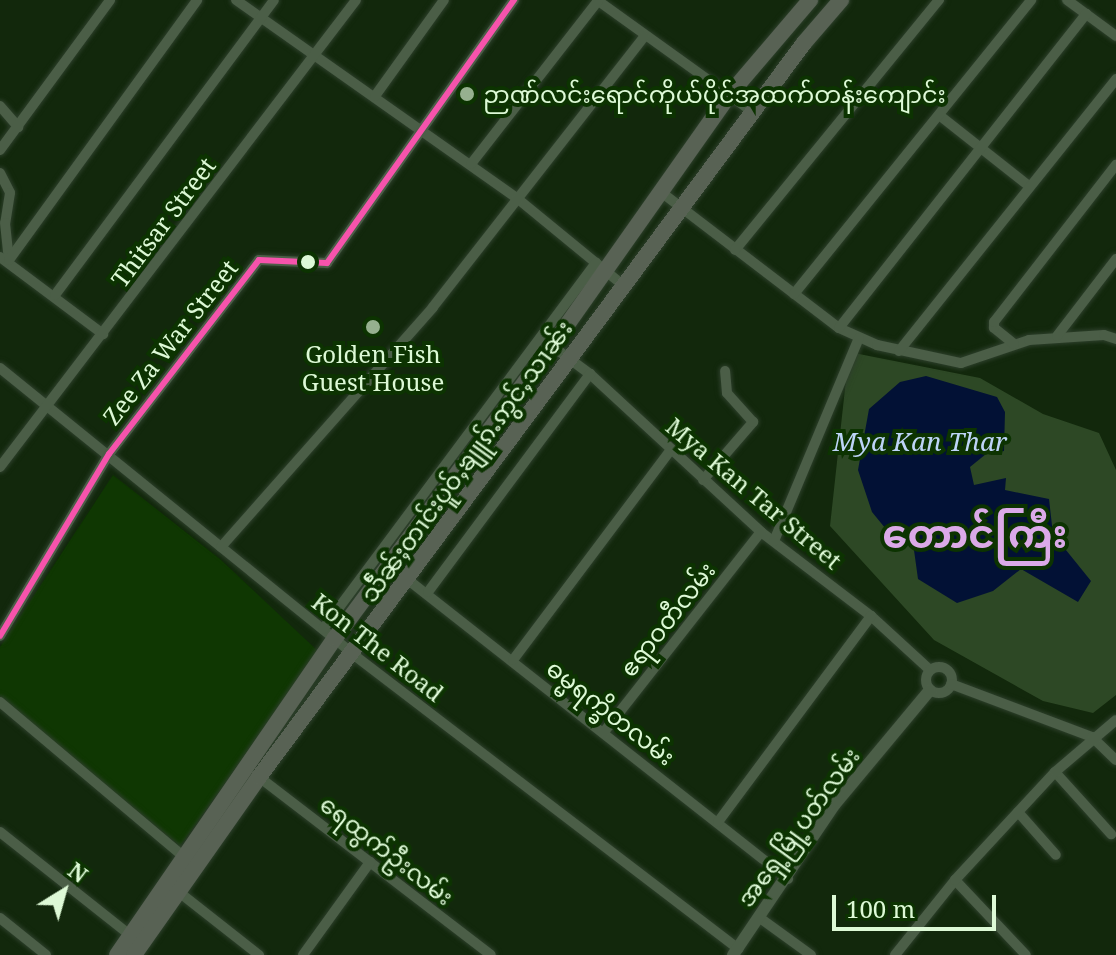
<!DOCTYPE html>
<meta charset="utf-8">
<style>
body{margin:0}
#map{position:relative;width:1116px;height:955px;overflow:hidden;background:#12280c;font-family:"Noto Serif","Noto Sans Myanmar",serif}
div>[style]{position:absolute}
.built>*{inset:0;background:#0f3702}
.green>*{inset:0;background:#2d4825}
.water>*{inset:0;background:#021135}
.roads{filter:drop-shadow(0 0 2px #2d3f2b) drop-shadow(0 0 2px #2d3f2b)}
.minor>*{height:10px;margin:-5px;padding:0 5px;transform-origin:5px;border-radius:5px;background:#4b5e47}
.minor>.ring{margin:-5px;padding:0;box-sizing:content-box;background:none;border:10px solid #4b5e47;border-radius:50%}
.tertiary>*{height:12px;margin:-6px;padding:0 6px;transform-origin:6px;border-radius:6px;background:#4b5e47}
.trunk>*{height:16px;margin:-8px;padding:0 8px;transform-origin:8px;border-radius:8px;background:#586254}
.bus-1>*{height:6px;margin:-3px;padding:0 3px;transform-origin:3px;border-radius:3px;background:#f653ac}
.dots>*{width:22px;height:22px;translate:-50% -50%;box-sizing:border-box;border:4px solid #0c3301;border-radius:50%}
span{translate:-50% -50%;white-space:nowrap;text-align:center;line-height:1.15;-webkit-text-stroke:8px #0c3301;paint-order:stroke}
.poi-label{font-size:24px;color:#ddf9d6}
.left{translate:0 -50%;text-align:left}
.street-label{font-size:24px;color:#ddf9d6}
.water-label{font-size:26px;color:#bed4f8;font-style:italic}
.town-label{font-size:40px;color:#dbaae8;font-weight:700}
.north{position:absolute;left:24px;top:851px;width:80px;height:80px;-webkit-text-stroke:6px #0c3301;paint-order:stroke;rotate:37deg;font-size:22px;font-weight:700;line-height:32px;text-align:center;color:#ddf9d6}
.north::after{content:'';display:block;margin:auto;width:28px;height:36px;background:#ddf9d6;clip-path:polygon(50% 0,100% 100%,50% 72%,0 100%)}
.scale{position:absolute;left:832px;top:895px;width:164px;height:36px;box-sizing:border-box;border:4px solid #ddf9d6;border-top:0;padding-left:10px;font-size:24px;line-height:28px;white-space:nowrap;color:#ddf9d6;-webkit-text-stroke:6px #0c3301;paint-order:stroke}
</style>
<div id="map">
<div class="built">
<div style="clip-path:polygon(113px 475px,220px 559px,319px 652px,180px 846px,0 698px,0 647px)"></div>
</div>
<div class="green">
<div style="clip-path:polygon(849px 352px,980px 378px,1043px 414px,1099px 433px,1116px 470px,1116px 695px,1093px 713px,1043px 701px,934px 640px,830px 526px)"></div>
</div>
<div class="water">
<div style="clip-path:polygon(926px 376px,997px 397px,1005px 412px,1004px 451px,986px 454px,970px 467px,974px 485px,1006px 478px,1005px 490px,1049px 499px,1053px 534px,1091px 581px,1078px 602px,1021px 569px,993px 591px,957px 603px,918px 579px,913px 543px,890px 534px,872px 512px,858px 470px,869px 409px,900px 382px)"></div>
</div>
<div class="roads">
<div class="minor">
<div style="left:236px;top:0;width:345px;rotate:35.2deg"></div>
<div style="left:518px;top:199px;width:139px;rotate:39.4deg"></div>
<div style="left:597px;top:0;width:192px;rotate:35.7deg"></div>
<div style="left:1067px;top:0;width:61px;rotate:36.3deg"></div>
<div style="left:375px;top:96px;width:118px;rotate:-54.3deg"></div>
<div style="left:0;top:106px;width:28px;rotate:49deg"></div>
<div style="left:939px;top:115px;width:115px;rotate:38.3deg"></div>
<div style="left:0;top:150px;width:186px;rotate:-53.7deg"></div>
<div style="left:471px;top:164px;width:207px;rotate:-52.1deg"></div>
<div style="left:0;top:173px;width:22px;rotate:63deg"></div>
<div style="left:10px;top:193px;width:30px;rotate:99deg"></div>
<div style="left:5px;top:223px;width:37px;rotate:84deg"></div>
<div style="left:661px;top:192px;width:224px;rotate:37.4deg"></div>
<div style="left:839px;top:328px;width:42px;rotate:24.1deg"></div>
<div style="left:877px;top:345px;width:86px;rotate:12.1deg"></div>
<div style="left:961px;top:363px;width:72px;rotate:-18.7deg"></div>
<div style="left:1029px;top:340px;width:75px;rotate:-3.8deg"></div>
<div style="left:1104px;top:335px;width:13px;rotate:18deg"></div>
<div style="left:735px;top:250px;width:323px;rotate:-50.8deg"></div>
<div style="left:0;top:257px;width:129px;rotate:36.8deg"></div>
<div style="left:9px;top:260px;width:321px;rotate:-54.1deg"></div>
<div style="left:794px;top:294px;width:378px;rotate:-51.1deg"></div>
<div style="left:55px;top:295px;width:367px;rotate:-53.4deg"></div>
<div style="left:839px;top:328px;width:400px;rotate:-51.8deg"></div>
<div style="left:1057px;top:336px;width:97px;rotate:-52.5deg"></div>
<div style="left:1014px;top:344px;width:26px;rotate:-141deg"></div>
<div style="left:994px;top:328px;width:6px;rotate:-90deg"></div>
<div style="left:994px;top:322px;width:199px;rotate:-52.2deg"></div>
<div style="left:552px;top:346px;width:47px;rotate:36.4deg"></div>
<div style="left:590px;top:374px;width:233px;rotate:42.7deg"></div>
<div style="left:761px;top:532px;width:138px;rotate:37.4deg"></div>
<div style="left:871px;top:616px;width:80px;rotate:42.5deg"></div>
<div style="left:899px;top:351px;width:348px;rotate:-51.4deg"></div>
<div style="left:0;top:368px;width:456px;rotate:39deg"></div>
<div style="left:354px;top:655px;width:484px;rotate:37.4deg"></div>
<div style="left:0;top:467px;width:587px;rotate:-52.68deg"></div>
<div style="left:703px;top:480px;width:77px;rotate:-49.2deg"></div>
<div style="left:753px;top:422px;width:39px;rotate:-132deg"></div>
<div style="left:727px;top:393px;width:22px;rotate:-95deg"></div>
<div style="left:774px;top:541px;width:220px;rotate:-67.3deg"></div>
<div style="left:221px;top:547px;width:320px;rotate:-48.5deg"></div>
<div style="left:433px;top:307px;width:343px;rotate:-52deg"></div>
<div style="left:407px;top:579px;width:485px;rotate:38.2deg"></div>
<div style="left:428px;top:592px;width:272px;rotate:-53.4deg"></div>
<div style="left:323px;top:629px;width:457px;rotate:-53.3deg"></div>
<div style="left:0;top:636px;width:212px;rotate:-59.1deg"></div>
<div style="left:109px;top:454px;width:245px;rotate:-52.3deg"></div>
<div style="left:259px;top:260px;width:68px;rotate:2.5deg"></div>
<div style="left:327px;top:263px;width:323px;rotate:-54.6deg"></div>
<div style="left:513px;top:660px;width:261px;rotate:-53.1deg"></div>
<div class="ring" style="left:926px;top:667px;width:16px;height:16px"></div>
<div style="left:951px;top:684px;width:151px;rotate:20.6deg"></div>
<div style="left:1092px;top:737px;width:33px;rotate:44deg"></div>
<div style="left:0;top:702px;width:242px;rotate:40.1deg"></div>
<div style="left:604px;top:732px;width:254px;rotate:-51.9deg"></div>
<div style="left:1055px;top:772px;width:84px;rotate:47.9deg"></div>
<div style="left:259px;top:777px;width:292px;rotate:37.5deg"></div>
<div style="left:1018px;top:812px;width:57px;rotate:48.5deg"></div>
<div style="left:718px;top:822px;width:257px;rotate:-53.4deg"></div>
<div style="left:0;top:832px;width:166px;rotate:38.4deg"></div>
<div style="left:955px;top:880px;width:103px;rotate:46.6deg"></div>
<div style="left:175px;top:889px;width:107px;rotate:38.2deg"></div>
<div style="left:0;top:918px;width:59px;rotate:38.8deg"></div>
<div style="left:760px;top:918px;width:63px;rotate:36deg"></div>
<div style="left:303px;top:955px;width:115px;rotate:-54.2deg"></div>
<div style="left:895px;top:955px;width:96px;rotate:-51.3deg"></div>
<div style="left:955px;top:880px;width:147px;rotate:-47.2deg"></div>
<div style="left:1055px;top:772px;width:80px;rotate:-40.4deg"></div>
</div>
<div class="tertiary">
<div style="left:733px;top:955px;width:182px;rotate:-56deg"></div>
<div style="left:835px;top:804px;width:148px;rotate:-50.2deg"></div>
</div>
<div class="trunk">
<div style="left:117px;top:955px;width:385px;rotate:-55.5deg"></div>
<div style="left:335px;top:638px;width:364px;rotate:-53.4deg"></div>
<div style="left:552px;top:346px;width:307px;rotate:-54.8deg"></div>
<div style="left:729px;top:95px;width:125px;rotate:-49.5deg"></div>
<div style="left:134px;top:955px;width:218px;rotate:-54.9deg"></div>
<div style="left:259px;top:777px;width:914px;rotate:-53.41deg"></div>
<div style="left:804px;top:43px;width:57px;rotate:-49.3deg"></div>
</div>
</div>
<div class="bus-1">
<div style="left:0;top:636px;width:212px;rotate:-59.1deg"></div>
<div style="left:109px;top:454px;width:245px;rotate:-52.3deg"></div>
<div style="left:259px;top:260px;width:68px;rotate:2.5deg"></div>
<div style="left:327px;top:263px;width:323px;rotate:-54.6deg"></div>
</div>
<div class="dots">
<div style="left:467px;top:94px;background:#96b08f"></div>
<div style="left:308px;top:262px;background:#ddf9d6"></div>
<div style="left:373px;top:327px;background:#96b08f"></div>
</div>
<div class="poi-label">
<span class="left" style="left:483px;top:94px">ဉာဏ်လင်းရောင်ကိုယ်ပိုင်အထက်တန်း‌ကျောင်း</span>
<span style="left:373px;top:368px">Golden Fish<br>Guest House</span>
</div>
<div class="street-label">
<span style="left:163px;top:222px;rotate:-53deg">Thitsar Street</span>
<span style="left:170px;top:342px;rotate:-52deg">Zee Za War Street</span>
<span style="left:466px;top:461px;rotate:-54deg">သဵႅၼ်ႈတၢင်းပူဝ်ႇၶျူၵ်ႉဢွင်ႇသၢၼ်း</span>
<span style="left:754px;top:493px;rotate:40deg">Mya Kan Tar Street</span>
<span style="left:667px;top:619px;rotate:-52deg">ဧရာဝတီလမ်း</span>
<span style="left:378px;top:647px;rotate:38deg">Kon The Road</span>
<span style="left:611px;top:712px;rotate:38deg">ဓမ္မရက္ခိတလမ်း</span>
<span style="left:798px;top:827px;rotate:-54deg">အရှေ့မြို့ပတ်လမ်း</span>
<span style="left:387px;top:850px;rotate:38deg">ရေထွက်ဦးလမ်း</span>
</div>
<div class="water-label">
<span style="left:920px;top:442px">Mya Kan Thar</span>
</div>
<div class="town-label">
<span style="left:975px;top:533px">တောင်ကြီး</span>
</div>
<div class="north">N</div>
<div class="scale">100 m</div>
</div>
